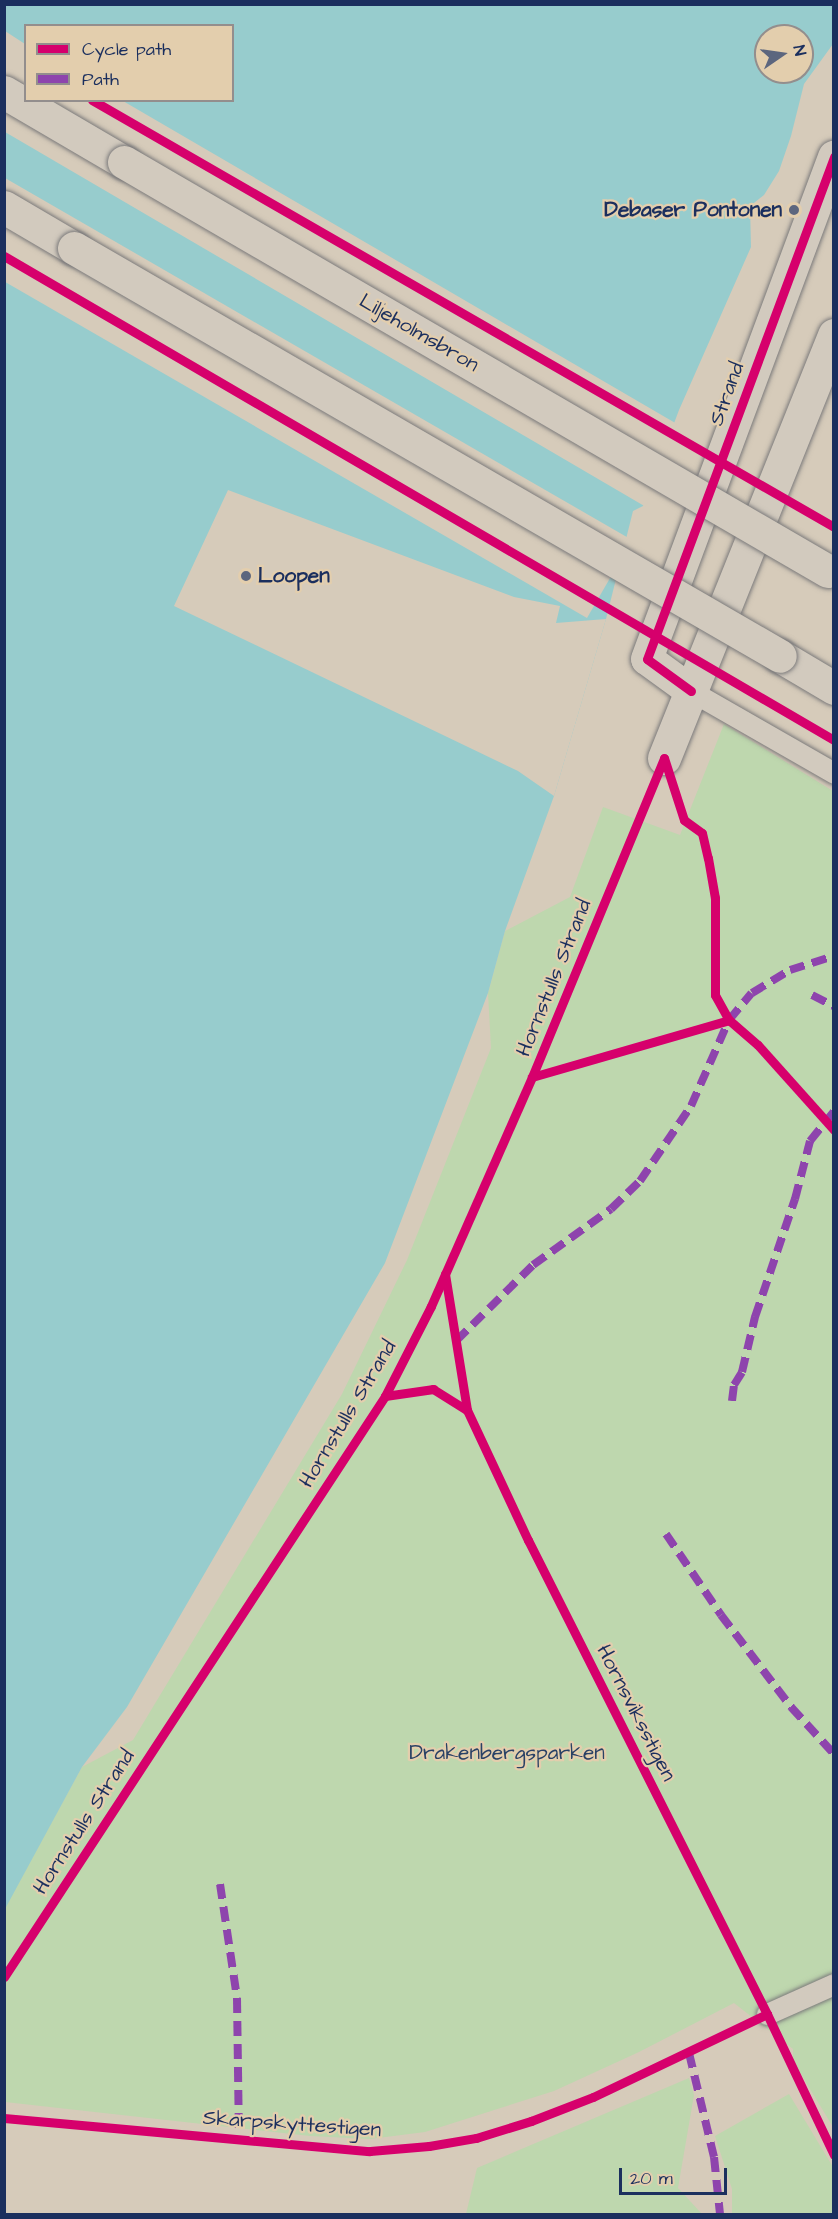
<!DOCTYPE html>
<style>
body{margin:0}
#map{position:relative;width:838px;height:2219px;overflow:hidden;background:#d6cbba;font-family:"Architects Daughter",sans-serif}
div>[style]{position:absolute}
.green>*{inset:0;background:#bed7ae}
.water>*{inset:0;background:#97cccd}
.pier>*{inset:0;background:#d6cbba;transform-origin:0 0}
.roads{filter:drop-shadow(0 0 2px #7b7a7b) drop-shadow(0 0 2px #7b7a7b)}
.service>*{height:21px;margin:-10.5px;padding:0 10.5px;transform-origin:10.5px;border-radius:10.5px;background:#d2cabe}
.pedestrian>*{height:32px;margin:-16px;padding:0 16px;transform-origin:16px;border-radius:16px;background:#d2cabe}
.minor>*{height:33px;margin:-16.5px;padding:0 16.5px;transform-origin:16.5px;border-radius:16.5px;background:#d2cabe}
.secondary>*{height:33px;margin:-16.5px;padding:0 16.5px;transform-origin:16.5px;border-radius:16.5px;background:#d2cabe}
.bridges{filter:drop-shadow(0 0 2px #7b7a7b) drop-shadow(0 0 2px #7b7a7b)}
.secondary-bridge>*{height:33px;margin:-16.5px;padding:0 16.5px;transform-origin:16.5px;border-radius:16.5px;background:#d2cabe}
.quiet>*{height:8px;margin-top:-4px;transform-origin:0;background:repeating-linear-gradient(90deg,#8e44ad 0 15px,transparent 0 23px)}
.cycleway>*{height:9px;margin:-4.5px;padding:0 4.5px;transform-origin:4.5px;border-radius:4.5px;background:#d6006c}
.dots>*{width:16px;height:16px;translate:-50% -50%;box-sizing:border-box;border:3px solid #e3cead;border-radius:50%}
span{translate:-50% -50%;white-space:nowrap;text-align:center;line-height:1.15;-webkit-text-stroke:4.5px #e3cead;paint-order:stroke}
.poi-label{font-size:21px;color:#1b2f5e;font-weight:700}
.right{translate:-100% -50%;text-align:right}
.left{translate:0 -50%;text-align:left}
.street-label{font-size:21px;color:#1b2f5e}
.park-label{font-size:21px;color:#294165}
.frame{position:absolute;inset:0;border:6px solid #1b2f5e;pointer-events:none}
.legend{position:absolute;left:24px;top:24px;width:210px;height:78px;box-sizing:border-box;background:#e3cead;border:2px solid #938e8d;margin:0;padding:8px 10px;list-style:none;font-size:18px;color:#1b2f5e}
.legend li{display:flex;align-items:center;gap:12px;height:30px}
.legend b{width:30px;border:2px solid #938e8d}
.north{position:absolute;left:754px;top:24px;width:60px;height:60px;box-sizing:border-box;background:#e3cead;border:2px solid #938e8d;border-radius:50%;rotate:77deg;font-size:16px;font-weight:700;line-height:24px;text-align:center;color:#1b2f5e}
.north::after{content:'';display:block;margin:auto;width:21px;height:27px;background:#5c667e;clip-path:polygon(50% 0,100% 100%,50% 72%,0 100%)}
.scale{position:absolute;left:619px;top:2168px;width:108px;height:27px;box-sizing:border-box;border:3px solid #1b2f5e;border-top:0;padding-left:8px;font-size:18px;line-height:21px;white-space:nowrap;color:#1b2f5e;-webkit-text-stroke:4px #e3cead;paint-order:stroke}
</style>
<div id="map">
<div class="green">
<div style="clip-path:polygon(724px 724px,833px 791px,833px 2127px,793px 2061px,793px 2049px,734px 2003px,639px 2052px,554px 2091px,425px 2132px,370px 2139px,310px 2136px,5px 2102px,4px 1909px,82px 1767px,133px 1740px,342px 1394px,407px 1260px,491px 1048px,488px 993px,505px 931px,570px 897px,603px 807px,680px 835px)"></div>
<div style="clip-path:polygon(689px 2078px,694px 2095px,678px 2188px,702px 2214px,466px 2214px,477px 2168px)"></div>
<div style="clip-path:polygon(789px 2094px,833px 2167px,833px 2214px,732px 2214px,732px 2189px,715px 2136px)"></div>
</div>
<div class="water">
<div style="clip-path:polygon(evenodd,5px 5px,833px 5px,833px 44px,804px 84px,791px 136px,779px 171px,764px 195px,750px 206px,751px 247px,679px 410px,643px 506px,633px 511px,606px 619px,554px 796px,505px 931px,488px 993px,385px 1263px,127px 1707px,82px 1767px,5px 1909px,5px 5px,26px 26px,232px 26px,232px 100px,26px 100px,26px 26px,5px 5px,766px 36px,802px 36px,802px 72px,766px 72px,766px 36px)"></div>
</div>
<div class="pier">
<div style="clip-path:polygon(5px 31px,25px 44px,26px 100px,123px 101px,677px 424px,646px 507px,5px 132px)"></div>
<div style="left:5px;top:178px;width:724px;height:90px;rotate:30deg"></div>
<div style="clip-path:polygon(228px 490px,514px 597px,560px 606px,556px 623px,606px 619px,554px 796px,518px 771px,174px 606px)"></div>
</div>
<div class="roads">
<div class="service">
<div style="left:691px;top:691px;width:165px;rotate:29.8deg"></div>
<div style="left:767px;top:2014px;width:73px;rotate:-24.1deg"></div>
</div>
<div class="pedestrian">
<div style="left:691px;top:691px;width:54px;rotate:-144deg"></div>
<div style="left:647px;top:659px;width:536px;rotate:-69.57deg"></div>
</div>
<div class="minor">
<div style="left:664px;top:758px;width:456px;rotate:-68.1deg"></div>
</div>
<div class="secondary">
<div style="left:4px;top:92px;width:139px;rotate:30.3deg"></div>
<div style="left:4px;top:207px;width:81px;rotate:30.4deg"></div>
<div style="left:780px;top:656px;width:63px;rotate:30.7deg"></div>
</div>
</div>
<div class="bridges">
<div class="secondary-bridge">
<div style="left:124px;top:162px;width:814px;rotate:30.16deg"></div>
<div style="left:74px;top:248px;width:815px;rotate:30.02deg"></div>
</div>
</div>
<div class="quiet">
<div style="left:812px;top:995px;width:25px;rotate:27deg"></div>
<div style="left:456px;top:1341px;width:108px;rotate:-44.6deg"></div>
<div style="left:533px;top:1265px;width:96px;rotate:-35.7deg"></div>
<div style="left:611px;top:1209px;width:40px;rotate:-44deg"></div>
<div style="left:640px;top:1181px;width:91px;rotate:-55.8deg"></div>
<div style="left:691px;top:1106px;width:94px;rotate:-66.2deg"></div>
<div style="left:729px;top:1020px;width:35px;rotate:-50deg"></div>
<div style="left:752px;top:993px;width:44px;rotate:-31.2deg"></div>
<div style="left:790px;top:970px;width:46px;rotate:-17.7deg"></div>
<div style="left:732px;top:1401px;width:16px;rotate:-83deg"></div>
<div style="left:734px;top:1385px;width:15px;rotate:-58deg"></div>
<div style="left:742px;top:1372px;width:57px;rotate:-76.7deg"></div>
<div style="left:755px;top:1317px;width:125px;rotate:-71.3deg"></div>
<div style="left:795px;top:1199px;width:60px;rotate:-75.5deg"></div>
<div style="left:810px;top:1141px;width:38px;rotate:-51deg"></div>
<div style="left:666px;top:1534px;width:98px;rotate:55.8deg"></div>
<div style="left:721px;top:1615px;width:116px;rotate:52.7deg"></div>
<div style="left:791px;top:1707px;width:64px;rotate:47.5deg"></div>
<div style="left:220px;top:1884px;width:115px;rotate:81.5deg"></div>
<div style="left:237px;top:1998px;width:141px;rotate:89.2deg"></div>
<div style="left:689px;top:2053px;width:107px;rotate:76.5deg"></div>
<div style="left:714px;top:2157px;width:57px;rotate:84deg"></div>
</div>
<div class="cycleway">
<div style="left:92px;top:100px;width:856px;rotate:29.92deg"></div>
<div style="left:4px;top:256px;width:961px;rotate:30.25deg"></div>
<div style="left:691px;top:691px;width:54px;rotate:-144deg"></div>
<div style="left:647px;top:659px;width:536px;rotate:-69.57deg"></div>
<div style="left:664px;top:758px;width:65px;rotate:72.1deg"></div>
<div style="left:684px;top:820px;width:22px;rotate:36deg"></div>
<div style="left:702px;top:833px;width:26px;rotate:77deg"></div>
<div style="left:708px;top:858px;width:41px;rotate:80.1deg"></div>
<div style="left:715px;top:898px;width:97px;rotate:90deg"></div>
<div style="left:715px;top:995px;width:29px;rotate:61deg"></div>
<div style="left:729px;top:1020px;width:38px;rotate:41deg"></div>
<div style="left:758px;top:1045px;width:114px;rotate:48.2deg"></div>
<div style="left:532px;top:1077px;width:205px;rotate:-16.1deg"></div>
<div style="left:445px;top:1274px;width:138px;rotate:80.8deg"></div>
<div style="left:467px;top:1410px;width:144px;rotate:64.9deg"></div>
<div style="left:528px;top:1540px;width:531px;rotate:63.24deg"></div>
<div style="left:767px;top:2014px;width:156px;rotate:64.6deg"></div>
<div style="left:385px;top:1396px;width:49px;rotate:-8.3deg"></div>
<div style="left:433px;top:1389px;width:40px;rotate:32deg"></div>
<div style="left:4px;top:1977px;width:695px;rotate:-56.74deg"></div>
<div style="left:385px;top:1396px;width:101px;rotate:-62.9deg"></div>
<div style="left:431px;top:1306px;width:250px;rotate:-66.2deg"></div>
<div style="left:532px;top:1077px;width:345px;rotate:-67.5deg"></div>
<div style="left:4px;top:2118px;width:367px;rotate:5.2deg"></div>
<div style="left:370px;top:2151px;width:59px;rotate:-4.8deg"></div>
<div style="left:429px;top:2146px;width:48px;rotate:-9.7deg"></div>
<div style="left:476px;top:2138px;width:58px;rotate:-17.2deg"></div>
<div style="left:531px;top:2121px;width:66px;rotate:-21.2deg"></div>
<div style="left:593px;top:2097px;width:193px;rotate:-25.5deg"></div>
</div>
<div class="dots">
<div style="left:794px;top:210px;background:#5c667e"></div>
<div style="left:246px;top:576px;background:#5c667e"></div>
</div>
<div class="poi-label">
<span class="right" style="left:782px;top:210px">Debaser Pontonen</span>
<span class="left" style="left:258px;top:576px">Loopen</span>
</div>
<div class="street-label">
<span style="left:419px;top:333px;rotate:30deg">Liljeholmsbron</span>
<span style="left:727px;top:394px;rotate:-70deg">Strand</span>
<span style="left:554px;top:978px;rotate:-68deg">Hornstulls Strand</span>
<span style="left:348px;top:1414px;rotate:-59deg">Hornstulls Strand</span>
<span style="left:636px;top:1713px;rotate:63deg">Hornsviksstigen</span>
<span style="left:84px;top:1822px;rotate:-57deg">Hornstulls Strand</span>
<span style="left:292px;top:2124px;rotate:4deg">Skarpskyttestigen</span>
</div>
<div class="park-label">
<span style="left:507px;top:1753px">Drakenbergsparken</span>
</div>
<div class="frame"></div>
<ul class="legend">
<li><b style="height:8px;background:#d6006c"></b>Cycle path</li>
<li><b style="height:8px;background:#8e44ad"></b>Path</li>
</ul>
<div class="north">N</div>
<div class="scale">20 m</div>
</div>
